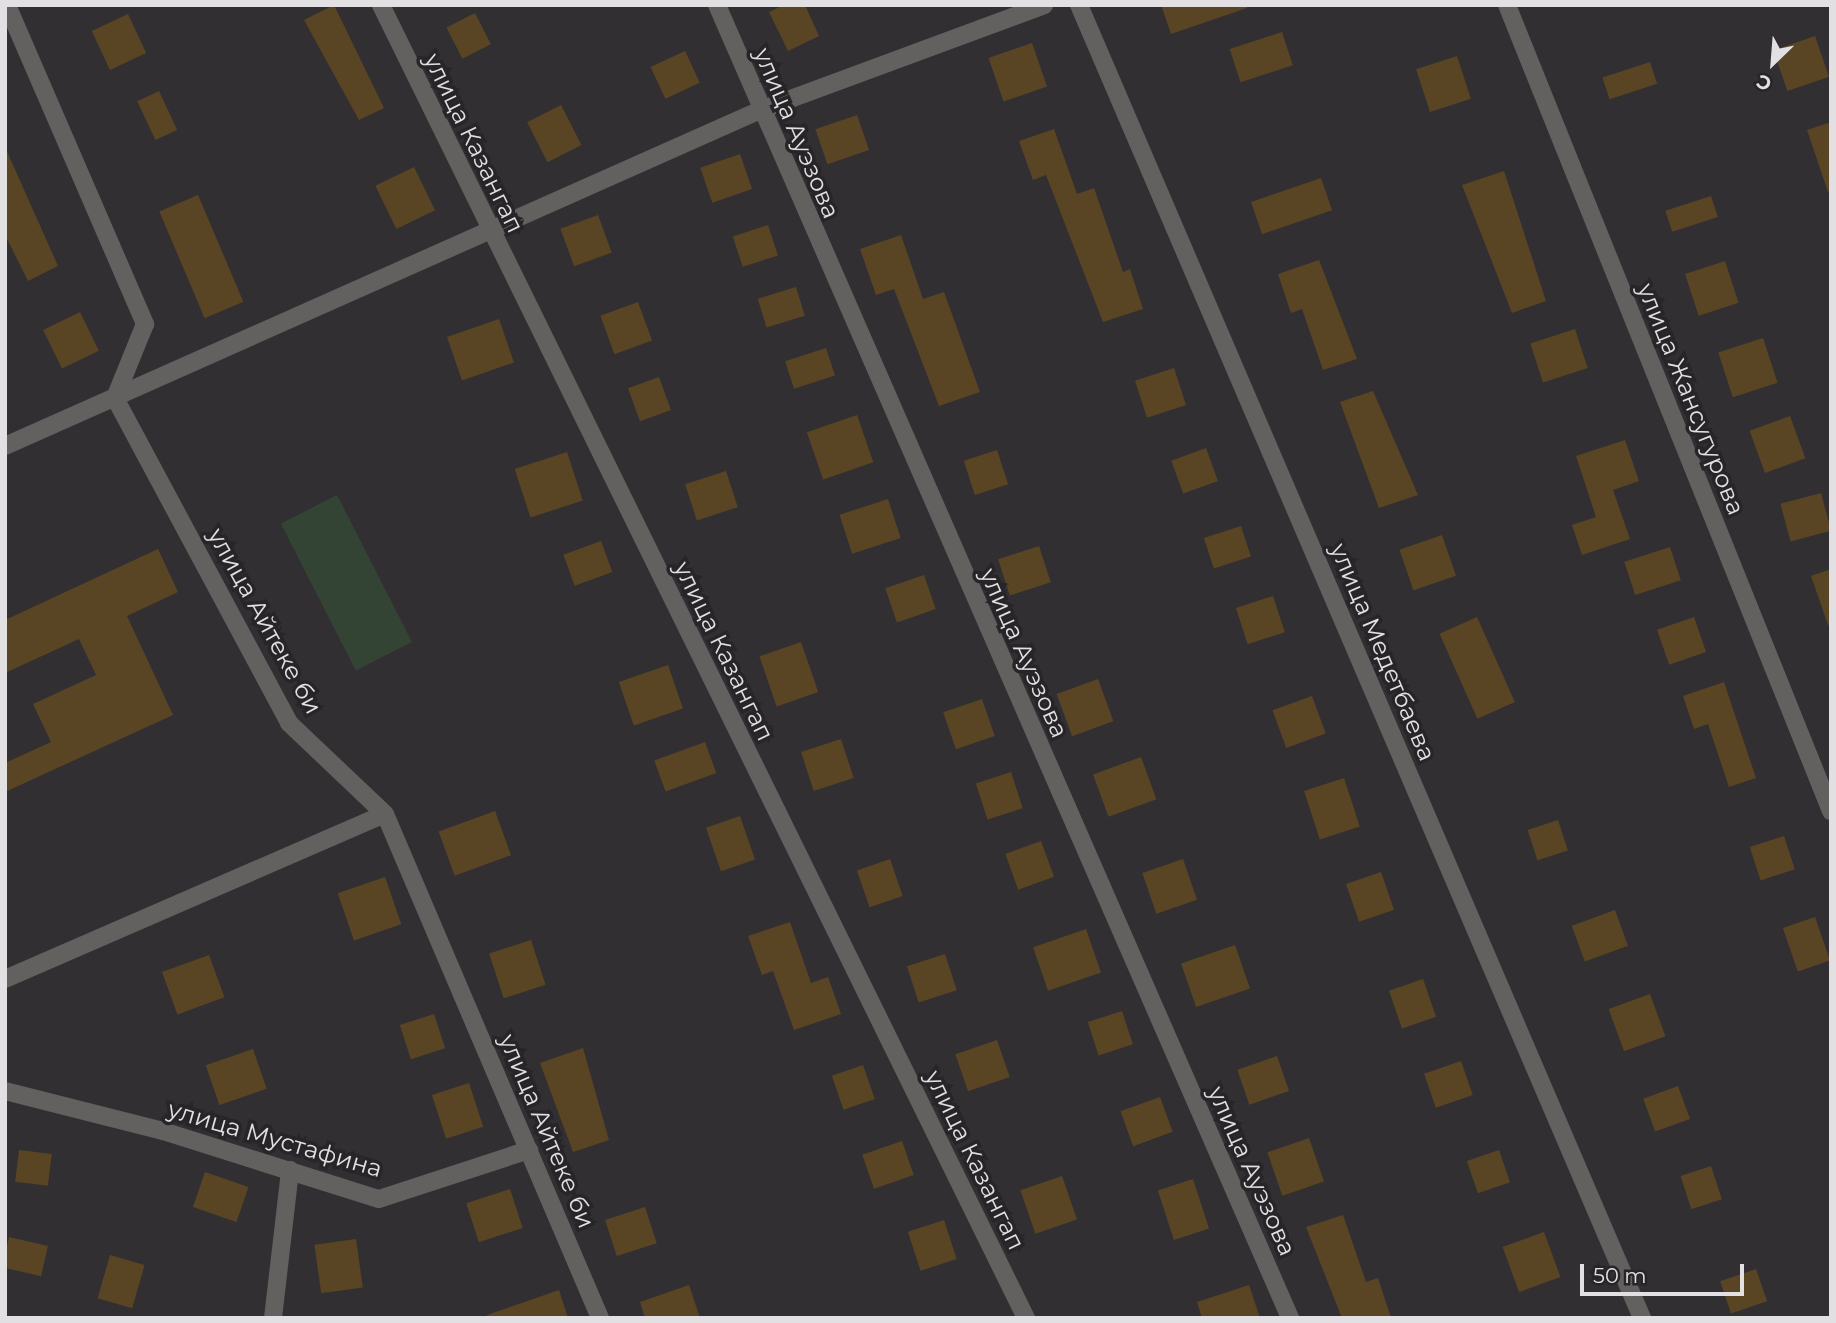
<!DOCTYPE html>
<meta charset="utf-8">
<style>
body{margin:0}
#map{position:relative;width:1836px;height:1323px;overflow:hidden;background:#322f33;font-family:Montserrat,sans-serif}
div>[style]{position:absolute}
.green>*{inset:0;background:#344434;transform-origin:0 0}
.building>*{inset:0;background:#594523;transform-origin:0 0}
.minor>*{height:18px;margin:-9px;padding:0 9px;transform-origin:9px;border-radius:9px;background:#63615f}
span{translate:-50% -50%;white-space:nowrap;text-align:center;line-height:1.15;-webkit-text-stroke:7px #282529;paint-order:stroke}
.street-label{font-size:24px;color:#e2e0e3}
.frame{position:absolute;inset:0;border:7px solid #e2e0e3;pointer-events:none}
.north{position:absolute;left:1738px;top:28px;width:70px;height:70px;-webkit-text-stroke:5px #282529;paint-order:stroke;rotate:205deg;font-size:19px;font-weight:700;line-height:28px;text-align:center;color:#e2e0e3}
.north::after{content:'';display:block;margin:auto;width:24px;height:32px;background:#e2e0e3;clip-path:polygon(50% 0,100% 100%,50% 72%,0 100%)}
.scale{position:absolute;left:1580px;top:1264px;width:164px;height:32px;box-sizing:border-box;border:4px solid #e2e0e3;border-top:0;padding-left:9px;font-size:21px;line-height:24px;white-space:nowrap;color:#e2e0e3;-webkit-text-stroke:5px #282529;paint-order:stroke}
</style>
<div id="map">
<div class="green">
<div style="left:337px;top:495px;width:165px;height:63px;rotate:63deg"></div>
</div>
<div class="building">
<div style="clip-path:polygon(334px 5px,384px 108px,359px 120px,304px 20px)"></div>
<div style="clip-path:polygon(784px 5px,805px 5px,819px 36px,788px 51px,769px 12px)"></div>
<div style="clip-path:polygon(1161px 5px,1247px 5px,1247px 8px,1171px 34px)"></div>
<div style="left:475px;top:13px;width:35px;height:32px;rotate:63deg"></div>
<div style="left:128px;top:14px;width:43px;height:40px;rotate:65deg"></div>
<div style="left:1282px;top:32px;width:35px;height:55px;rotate:72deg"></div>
<div style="left:1815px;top:36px;width:43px;height:44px;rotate:71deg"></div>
<div style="left:1032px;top:43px;width:46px;height:46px;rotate:71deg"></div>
<div style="left:685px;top:51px;width:35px;height:38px;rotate:65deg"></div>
<div style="left:1457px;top:56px;width:45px;height:43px;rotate:72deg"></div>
<div style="left:1650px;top:62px;width:23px;height:50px;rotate:72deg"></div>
<div style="left:159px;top:91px;width:43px;height:24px;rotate:65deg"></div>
<div style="left:561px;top:105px;width:45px;height:38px;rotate:63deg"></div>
<div style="left:857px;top:115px;width:37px;height:44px;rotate:71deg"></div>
<div style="clip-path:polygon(1831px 122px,1831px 191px,1828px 192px,1807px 130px)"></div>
<div style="clip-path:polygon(1054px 129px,1077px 194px,1094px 188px,1123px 272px,1130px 269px,1143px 309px,1103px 322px,1046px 175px,1033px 180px,1019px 141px)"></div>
<div style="clip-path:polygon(5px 147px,58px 266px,28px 281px,5px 235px)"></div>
<div style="left:740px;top:154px;width:37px;height:42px;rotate:71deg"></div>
<div style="left:414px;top:167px;width:48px;height:43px;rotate:64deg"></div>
<div style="clip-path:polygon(1504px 171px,1546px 301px,1512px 313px,1462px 185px)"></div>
<div style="left:1321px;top:178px;width:34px;height:74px;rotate:71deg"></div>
<div style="left:198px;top:195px;width:116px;height:42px;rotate:67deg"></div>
<div style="left:1711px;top:196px;width:22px;height:48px;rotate:72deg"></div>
<div style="left:598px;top:215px;width:40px;height:40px;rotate:70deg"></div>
<div style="left:768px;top:225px;width:32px;height:37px;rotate:72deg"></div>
<div style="clip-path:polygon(901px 235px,923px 299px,944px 292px,980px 392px,939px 406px,894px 289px,876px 295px,860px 249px)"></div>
<div style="clip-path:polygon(1319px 260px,1357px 359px,1323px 370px,1302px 309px,1291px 313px,1278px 274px)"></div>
<div style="left:1725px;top:261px;width:44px;height:42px;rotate:72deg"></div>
<div style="left:796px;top:287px;width:30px;height:40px;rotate:73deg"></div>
<div style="left:638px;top:302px;width:41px;height:40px;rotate:70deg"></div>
<div style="left:80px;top:312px;width:43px;height:41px;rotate:64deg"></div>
<div style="left:499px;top:319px;width:46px;height:55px;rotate:71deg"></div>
<div style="left:1575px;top:329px;width:41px;height:47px;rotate:72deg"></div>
<div style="left:1763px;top:338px;width:47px;height:47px;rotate:72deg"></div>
<div style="left:826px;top:348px;width:29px;height:43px;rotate:72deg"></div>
<div style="left:1174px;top:368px;width:39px;height:41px;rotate:72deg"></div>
<div style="left:659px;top:377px;width:35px;height:33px;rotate:70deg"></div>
<div style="clip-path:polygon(1373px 391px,1418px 495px,1379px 508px,1340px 402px)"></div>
<div style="left:857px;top:415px;width:50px;height:53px;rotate:71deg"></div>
<div style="left:1790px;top:416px;width:45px;height:43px;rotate:70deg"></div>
<div style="clip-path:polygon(1625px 440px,1639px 481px,1613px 490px,1630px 539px,1582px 555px,1572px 525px,1596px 517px,1576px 456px)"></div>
<div style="left:1206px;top:448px;width:35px;height:37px;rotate:70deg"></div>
<div style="left:997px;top:450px;width:36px;height:35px;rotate:72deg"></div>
<div style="left:567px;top:452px;width:51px;height:55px;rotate:72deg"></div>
<div style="left:726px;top:471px;width:38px;height:43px;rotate:72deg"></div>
<div style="left:1821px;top:493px;width:39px;height:42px;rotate:75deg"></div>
<div style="left:888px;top:499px;width:41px;height:51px;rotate:72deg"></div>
<div style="left:1241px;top:526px;width:32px;height:39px;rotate:72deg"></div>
<div style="left:1442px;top:535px;width:43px;height:45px;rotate:71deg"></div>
<div style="left:601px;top:541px;width:33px;height:40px;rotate:70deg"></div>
<div style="left:1039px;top:546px;width:38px;height:43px;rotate:72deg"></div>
<div style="left:1670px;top:547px;width:35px;height:48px;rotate:72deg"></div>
<div style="clip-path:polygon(158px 549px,178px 592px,127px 616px,173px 715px,5px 792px,5px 763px,51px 742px,33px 704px,96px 675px,79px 639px,5px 673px,5px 620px)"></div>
<div style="clip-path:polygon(1831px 569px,1831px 624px,1828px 625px,1811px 576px)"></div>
<div style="left:924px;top:575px;width:36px;height:41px;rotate:71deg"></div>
<div style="left:1273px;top:596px;width:38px;height:39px;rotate:72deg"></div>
<div style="left:1477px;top:617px;width:93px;height:41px;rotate:66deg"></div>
<div style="left:1694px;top:617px;width:37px;height:39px;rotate:71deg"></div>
<div style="left:801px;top:642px;width:53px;height:44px;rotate:71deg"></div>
<div style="left:668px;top:665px;width:46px;height:52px;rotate:71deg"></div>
<div style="left:1098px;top:679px;width:45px;height:44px;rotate:70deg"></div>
<div style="clip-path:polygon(1724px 682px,1756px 778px,1729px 787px,1708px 724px,1694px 729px,1683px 696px)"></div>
<div style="left:1312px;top:696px;width:40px;height:42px;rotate:70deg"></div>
<div style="left:982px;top:699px;width:39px;height:41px;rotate:71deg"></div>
<div style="left:841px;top:739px;width:41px;height:42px;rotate:72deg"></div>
<div style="left:705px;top:742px;width:33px;height:54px;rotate:70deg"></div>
<div style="left:1141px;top:757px;width:45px;height:51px;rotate:70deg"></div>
<div style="left:1011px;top:772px;width:38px;height:37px;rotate:72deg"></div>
<div style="left:1344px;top:778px;width:51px;height:42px;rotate:72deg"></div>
<div style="left:495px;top:811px;width:47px;height:60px;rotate:70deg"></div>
<div style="left:740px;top:816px;width:46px;height:36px;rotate:71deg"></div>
<div style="left:1558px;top:820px;width:32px;height:32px;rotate:72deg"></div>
<div style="left:1784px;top:836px;width:35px;height:36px;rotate:72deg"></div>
<div style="left:1041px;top:841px;width:38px;height:38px;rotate:70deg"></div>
<div style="left:890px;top:859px;width:39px;height:35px;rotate:71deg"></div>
<div style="left:1183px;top:859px;width:43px;height:43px;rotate:71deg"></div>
<div style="left:1381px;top:872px;width:40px;height:37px;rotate:71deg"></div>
<div style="left:385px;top:877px;width:50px;height:50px;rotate:71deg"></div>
<div style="left:1615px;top:910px;width:38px;height:46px;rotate:70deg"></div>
<div style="left:1815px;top:917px;width:46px;height:34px;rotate:71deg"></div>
<div style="clip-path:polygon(790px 922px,811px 983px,828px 977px,841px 1014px,794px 1030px,773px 971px,762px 975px,748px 936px)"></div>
<div style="left:1086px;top:929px;width:46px;height:56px;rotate:71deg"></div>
<div style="left:531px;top:940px;width:47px;height:44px;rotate:72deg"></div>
<div style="left:1235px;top:945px;width:46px;height:57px;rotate:71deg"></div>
<div style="left:945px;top:954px;width:38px;height:40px;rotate:72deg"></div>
<div style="left:209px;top:955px;width:45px;height:50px;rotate:70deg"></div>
<div style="left:1423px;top:979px;width:40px;height:36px;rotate:71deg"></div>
<div style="left:1650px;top:994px;width:45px;height:44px;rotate:70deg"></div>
<div style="left:1122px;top:1011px;width:35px;height:36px;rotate:72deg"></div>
<div style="left:434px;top:1014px;width:36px;height:36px;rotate:72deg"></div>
<div style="left:997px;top:1040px;width:39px;height:44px;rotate:71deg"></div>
<div style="clip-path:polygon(583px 1048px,609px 1140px,573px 1152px,540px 1063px)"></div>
<div style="left:253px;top:1049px;width:42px;height:50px;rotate:71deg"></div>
<div style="left:1277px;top:1056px;width:37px;height:42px;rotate:71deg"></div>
<div style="left:1461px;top:1061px;width:36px;height:39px;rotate:71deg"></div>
<div style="left:863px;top:1065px;width:36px;height:33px;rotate:71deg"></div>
<div style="left:469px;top:1083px;width:46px;height:39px;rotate:72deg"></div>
<div style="left:1678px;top:1086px;width:35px;height:37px;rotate:70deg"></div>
<div style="left:1160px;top:1097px;width:37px;height:42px;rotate:70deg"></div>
<div style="left:1309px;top:1138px;width:46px;height:44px;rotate:71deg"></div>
<div style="left:902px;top:1141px;width:36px;height:42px;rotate:71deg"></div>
<div style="left:19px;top:1150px;width:33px;height:32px;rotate:7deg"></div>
<div style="left:1499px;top:1150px;width:34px;height:34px;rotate:71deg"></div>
<div style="left:1711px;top:1166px;width:35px;height:32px;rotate:72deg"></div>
<div style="left:205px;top:1172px;width:46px;height:37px;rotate:19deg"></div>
<div style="left:1062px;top:1176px;width:46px;height:44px;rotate:71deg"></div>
<div style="left:1193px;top:1179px;width:52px;height:37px;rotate:72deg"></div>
<div style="left:510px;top:1189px;width:41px;height:46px;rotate:72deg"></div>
<div style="left:645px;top:1207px;width:38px;height:42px;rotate:72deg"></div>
<div style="clip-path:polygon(1343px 1215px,1366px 1282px,1378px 1278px,1391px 1318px,1342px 1318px,1306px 1227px)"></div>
<div style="left:944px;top:1220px;width:41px;height:38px;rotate:72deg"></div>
<div style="left:1544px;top:1232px;width:48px;height:44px;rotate:70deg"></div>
<div style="left:9px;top:1237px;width:40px;height:31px;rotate:13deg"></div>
<div style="left:356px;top:1239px;width:49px;height:42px;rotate:82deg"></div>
<div style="left:110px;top:1255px;width:36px;height:45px;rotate:16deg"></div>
<div style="left:1756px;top:1269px;width:34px;height:38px;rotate:71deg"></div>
<div style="clip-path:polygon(689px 1285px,700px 1318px,645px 1318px,640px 1302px)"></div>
<div style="clip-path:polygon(1249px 1285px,1260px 1318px,1202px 1318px,1197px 1302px)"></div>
<div style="clip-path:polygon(559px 1290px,568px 1318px,488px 1318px,487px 1315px)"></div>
</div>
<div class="minor">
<div style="left:7px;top:5px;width:348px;rotate:66.6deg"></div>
<div style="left:145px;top:324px;width:80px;rotate:112.1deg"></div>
<div style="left:115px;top:398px;width:369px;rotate:61.8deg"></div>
<div style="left:289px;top:723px;width:132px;rotate:43.5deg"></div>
<div style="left:385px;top:814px;width:548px;rotate:66.9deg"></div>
<div style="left:381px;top:5px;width:1463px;rotate:63.84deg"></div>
<div style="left:717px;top:5px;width:1433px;rotate:66.42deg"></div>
<div style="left:1079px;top:5px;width:1429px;rotate:66.79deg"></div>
<div style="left:1507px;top:5px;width:869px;rotate:68.1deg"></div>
<div style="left:5px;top:446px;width:824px;rotate:-23.98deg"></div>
<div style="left:758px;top:111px;width:305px;rotate:-20.3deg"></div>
<div style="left:5px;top:979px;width:414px;rotate:-23.5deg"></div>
<div style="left:5px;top:1091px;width:163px;rotate:14.2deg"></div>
<div style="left:163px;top:1131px;width:226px;rotate:17.5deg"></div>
<div style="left:379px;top:1199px;width:158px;rotate:-18.1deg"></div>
<div style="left:273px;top:1318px;width:149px;rotate:-83.4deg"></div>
</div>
<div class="street-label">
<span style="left:797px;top:133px;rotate:67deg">улица Ауэзова</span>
<span style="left:474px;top:143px;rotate:64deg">улица Казангап</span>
<span style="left:1691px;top:399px;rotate:68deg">улица Жансугурова</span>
<span style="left:265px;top:621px;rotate:61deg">улица Айтеке би</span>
<span style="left:724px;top:651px;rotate:64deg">улица Казангап</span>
<span style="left:1383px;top:652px;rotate:67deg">улица Медетбаева</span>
<span style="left:1024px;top:653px;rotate:66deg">улица Ауэзова</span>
<span style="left:547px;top:1131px;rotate:67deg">улица Айтеке би</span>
<span style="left:275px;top:1139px;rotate:16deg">улица Мустафина</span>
<span style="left:975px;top:1160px;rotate:64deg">улица Казангап</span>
<span style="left:1252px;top:1171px;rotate:66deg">улица Ауэзова</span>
</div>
<div class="frame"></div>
<div class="north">С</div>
<div class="scale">50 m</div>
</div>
